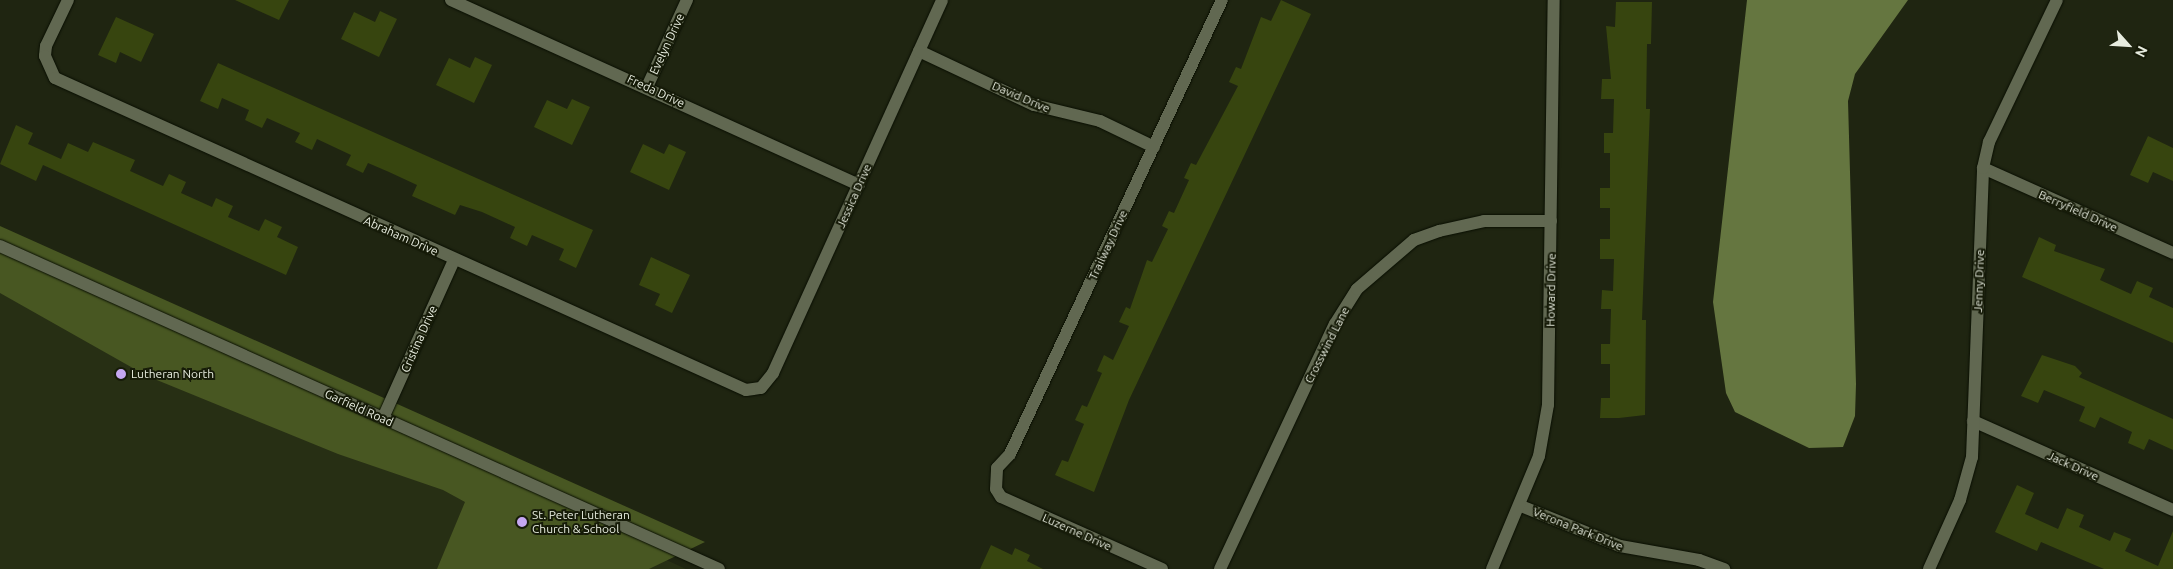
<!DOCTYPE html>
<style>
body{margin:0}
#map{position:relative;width:2173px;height:569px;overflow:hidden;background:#1f2511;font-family:Ubuntu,sans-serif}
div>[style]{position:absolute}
.built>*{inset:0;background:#272f14}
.forest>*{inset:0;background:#485722}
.water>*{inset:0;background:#657640}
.building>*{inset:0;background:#37450f}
.roads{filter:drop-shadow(0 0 1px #090e00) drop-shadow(0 0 1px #090e00)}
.minor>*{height:12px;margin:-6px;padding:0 6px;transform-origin:6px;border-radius:6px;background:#616851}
.dots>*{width:14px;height:14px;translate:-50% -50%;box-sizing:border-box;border:2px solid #161b08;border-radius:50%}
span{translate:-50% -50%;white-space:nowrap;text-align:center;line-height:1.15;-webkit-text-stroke:4px #161b08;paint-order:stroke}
.street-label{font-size:12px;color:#e7ecdf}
.poi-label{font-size:12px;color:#e7ecdf}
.left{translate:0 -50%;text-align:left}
.north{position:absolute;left:2103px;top:20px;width:50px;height:50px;-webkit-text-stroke:4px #161b08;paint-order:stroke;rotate:116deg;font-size:14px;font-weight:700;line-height:20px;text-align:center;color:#e7ecdf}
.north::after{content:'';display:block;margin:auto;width:18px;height:22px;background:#e7ecdf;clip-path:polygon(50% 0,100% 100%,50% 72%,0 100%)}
</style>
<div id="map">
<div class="built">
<div style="clip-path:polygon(0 274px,483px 475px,686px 569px,0 569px)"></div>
</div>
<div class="forest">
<div style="clip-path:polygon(0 226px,705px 542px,649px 569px,437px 569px,465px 502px,443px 490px,338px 454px,147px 376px,0 293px)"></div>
</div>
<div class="water">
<div style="clip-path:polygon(1747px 0,1908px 0,1855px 74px,1848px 101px,1856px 384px,1855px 416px,1843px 447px,1809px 448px,1735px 412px,1726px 393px,1713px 302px)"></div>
</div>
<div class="building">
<div style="clip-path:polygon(235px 0,289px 0,279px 20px)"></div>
<div style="clip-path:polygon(1281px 0,1311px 14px,1129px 400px,1094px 492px,1055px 475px,1062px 460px,1068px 462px,1084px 424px,1075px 420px,1082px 405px,1087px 407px,1102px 373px,1097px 371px,1104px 355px,1113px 360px,1129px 326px,1119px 322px,1126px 307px,1130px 309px,1147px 260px,1152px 262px,1168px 229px,1162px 226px,1169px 211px,1174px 213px,1189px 180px,1184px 178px,1191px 163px,1196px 165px,1238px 86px,1229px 82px,1236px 67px,1241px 69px,1261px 17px,1271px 21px)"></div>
<div style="clip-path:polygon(1616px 2px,1652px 2px,1651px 44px,1647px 44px,1646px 109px,1650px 109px,1642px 320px,1646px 320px,1645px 415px,1619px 418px,1600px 418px,1601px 398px,1610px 398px,1610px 364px,1601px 364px,1601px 344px,1610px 344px,1611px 309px,1601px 309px,1602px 290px,1613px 291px,1614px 259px,1600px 259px,1600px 239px,1610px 239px,1610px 208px,1600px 208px,1600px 188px,1610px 188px,1610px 153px,1604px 153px,1604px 133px,1613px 133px,1614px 99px,1601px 99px,1602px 79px,1611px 79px,1606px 26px,1615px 27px)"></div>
<div style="clip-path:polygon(380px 11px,397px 19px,379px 57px,341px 39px,354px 12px,375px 22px)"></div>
<div style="clip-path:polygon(116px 17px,154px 34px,141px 62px,120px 52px,116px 63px,98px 55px)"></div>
<div style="clip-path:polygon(475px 57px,492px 65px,474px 103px,436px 85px,449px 58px,470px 68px)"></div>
<div style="clip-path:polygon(218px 63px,593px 230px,576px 268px,559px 260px,564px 249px,532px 235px,527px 246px,510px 238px,515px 227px,482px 212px,460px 205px,455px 215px,412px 196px,417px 185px,389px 172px,368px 163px,363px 173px,346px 165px,351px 155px,317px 139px,312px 150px,295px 142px,300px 133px,267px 118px,262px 128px,245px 120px,249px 110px,222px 98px,218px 109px,200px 101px)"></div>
<div style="clip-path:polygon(572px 99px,590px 107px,572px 145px,534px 127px,547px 100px,567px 109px)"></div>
<div style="clip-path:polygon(16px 125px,33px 133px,28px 144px,61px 159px,68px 143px,88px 152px,93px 142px,135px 160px,130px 171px,163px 186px,169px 174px,186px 182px,181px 193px,212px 207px,216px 198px,233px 206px,228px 217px,259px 231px,265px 219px,282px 227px,277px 237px,298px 247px,286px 275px,43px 165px,36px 181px,0 164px)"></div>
<div style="clip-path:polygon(2148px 136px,2173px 148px,2173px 181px,2153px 172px,2148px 183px,2130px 175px)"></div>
<div style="clip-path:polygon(643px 144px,664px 154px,669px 144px,686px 152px,669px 190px,630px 172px)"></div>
<div style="clip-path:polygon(2039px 237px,2056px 245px,2054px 251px,2105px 269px,2100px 280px,2131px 294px,2137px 281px,2153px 288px,2149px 297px,2173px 308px,2173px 343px,2022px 277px)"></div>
<div style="clip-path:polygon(651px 257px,690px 275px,672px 313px,655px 305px,660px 294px,639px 285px)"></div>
<div style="clip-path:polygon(2042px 355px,2075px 366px,2082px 373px,2079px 377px,2173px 419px,2173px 450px,2149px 439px,2144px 450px,2128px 443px,2132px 432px,2100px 417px,2095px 428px,2079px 421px,2085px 407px,2044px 390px,2038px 403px,2021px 396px)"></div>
<div style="clip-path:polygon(2017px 485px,2034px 493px,2025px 514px,2058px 529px,2067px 508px,2084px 515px,2079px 527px,2110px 541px,2114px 532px,2131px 539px,2125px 551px,2158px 566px,2173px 531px,2173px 569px,2104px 569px,2041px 542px,2037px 551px,1995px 532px)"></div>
<div style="clip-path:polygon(991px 545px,1012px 555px,1015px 548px,1030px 555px,1027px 561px,1043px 569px,980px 569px)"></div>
</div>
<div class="roads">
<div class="minor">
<div style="left:68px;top:0;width:51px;rotate:115.6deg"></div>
<div style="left:46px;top:46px;width:10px;rotate:96deg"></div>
<div style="left:45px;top:56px;width:24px;rotate:66deg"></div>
<div style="left:55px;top:78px;width:758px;rotate:24.3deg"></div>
<div style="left:746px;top:390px;width:15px;rotate:-8deg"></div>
<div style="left:761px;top:388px;width:19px;rotate:-51deg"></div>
<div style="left:773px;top:373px;width:409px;rotate:-65.6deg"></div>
<div style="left:451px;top:0;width:448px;rotate:24.4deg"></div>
<div style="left:919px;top:51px;width:127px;rotate:25.2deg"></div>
<div style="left:1034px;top:105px;width:68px;rotate:13.6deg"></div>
<div style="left:1100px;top:121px;width:60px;rotate:25.7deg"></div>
<div style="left:647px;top:87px;width:96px;rotate:-65.3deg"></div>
<div style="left:1983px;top:168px;width:208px;rotate:24.1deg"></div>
<div style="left:0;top:246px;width:788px;rotate:24.19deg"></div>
<div style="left:383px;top:418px;width:173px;rotate:-65.8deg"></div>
<div style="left:1973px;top:421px;width:219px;rotate:24deg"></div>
<div style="left:1521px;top:506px;width:107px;rotate:22deg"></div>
<div style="left:1620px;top:546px;width:80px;rotate:10deg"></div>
<div style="left:1699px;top:560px;width:27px;rotate:20deg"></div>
<div style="left:1162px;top:569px;width:176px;rotate:-155.9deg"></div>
<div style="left:1001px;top:497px;width:9px;rotate:-122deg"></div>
<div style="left:996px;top:489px;width:21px;rotate:-87deg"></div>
<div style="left:997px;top:468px;width:19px;rotate:-47deg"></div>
<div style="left:1010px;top:454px;width:501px;rotate:-64.97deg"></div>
<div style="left:1220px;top:569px;width:271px;rotate:-64.9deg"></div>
<div style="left:1335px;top:324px;width:41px;rotate:-57.8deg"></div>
<div style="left:1357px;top:289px;width:75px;rotate:-40.7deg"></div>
<div style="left:1414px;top:240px;width:27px;rotate:-20deg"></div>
<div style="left:1439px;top:231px;width:46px;rotate:-12.5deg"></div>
<div style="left:1484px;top:221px;width:67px"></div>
<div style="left:1492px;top:569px;width:122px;rotate:-67.4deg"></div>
<div style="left:1539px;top:456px;width:52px;rotate:-80deg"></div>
<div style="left:1548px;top:405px;width:405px;rotate:-89.2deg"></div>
<div style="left:1929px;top:569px;width:76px;rotate:-65.8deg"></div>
<div style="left:1960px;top:500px;width:45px;rotate:-74.4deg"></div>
<div style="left:1972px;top:457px;width:289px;rotate:-87.8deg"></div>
<div style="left:1983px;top:168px;width:27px;rotate:-77deg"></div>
<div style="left:1989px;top:142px;width:157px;rotate:-64.4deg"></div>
</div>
</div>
<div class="dots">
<div style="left:121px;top:374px;background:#c5a7f1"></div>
<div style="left:522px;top:522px;background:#c5a7f1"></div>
</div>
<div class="street-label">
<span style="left:667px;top:44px;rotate:-65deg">Evelyn Drive</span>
<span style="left:656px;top:91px;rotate:25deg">Freda Drive</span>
<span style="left:1021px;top:97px;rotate:23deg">David Drive</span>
<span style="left:854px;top:196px;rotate:-66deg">Jessica Drive</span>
<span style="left:2078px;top:211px;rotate:24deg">Berryfield Drive</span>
<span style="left:401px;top:236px;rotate:24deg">Abraham Drive</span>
<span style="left:1108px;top:245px;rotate:-65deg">Trailway Drive</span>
<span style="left:1979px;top:281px;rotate:-88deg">Jenny Drive</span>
<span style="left:1551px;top:290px;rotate:-89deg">Howard Drive</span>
<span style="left:419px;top:339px;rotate:-66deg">Cristina Drive</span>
<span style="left:1327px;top:345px;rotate:-63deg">Crosswind Lane</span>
<span style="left:359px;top:408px;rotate:24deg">Garfield Road</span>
<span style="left:2073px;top:466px;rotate:24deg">Jack Drive</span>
<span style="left:1578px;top:529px;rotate:22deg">Verona Park Drive</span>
<span style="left:1077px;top:532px;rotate:24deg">Luzerne Drive</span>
</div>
<div class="poi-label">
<span class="left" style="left:131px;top:374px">Lutheran North</span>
<span class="left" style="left:532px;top:522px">St. Peter Lutheran<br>Church &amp; School</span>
</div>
<div class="north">N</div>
</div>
